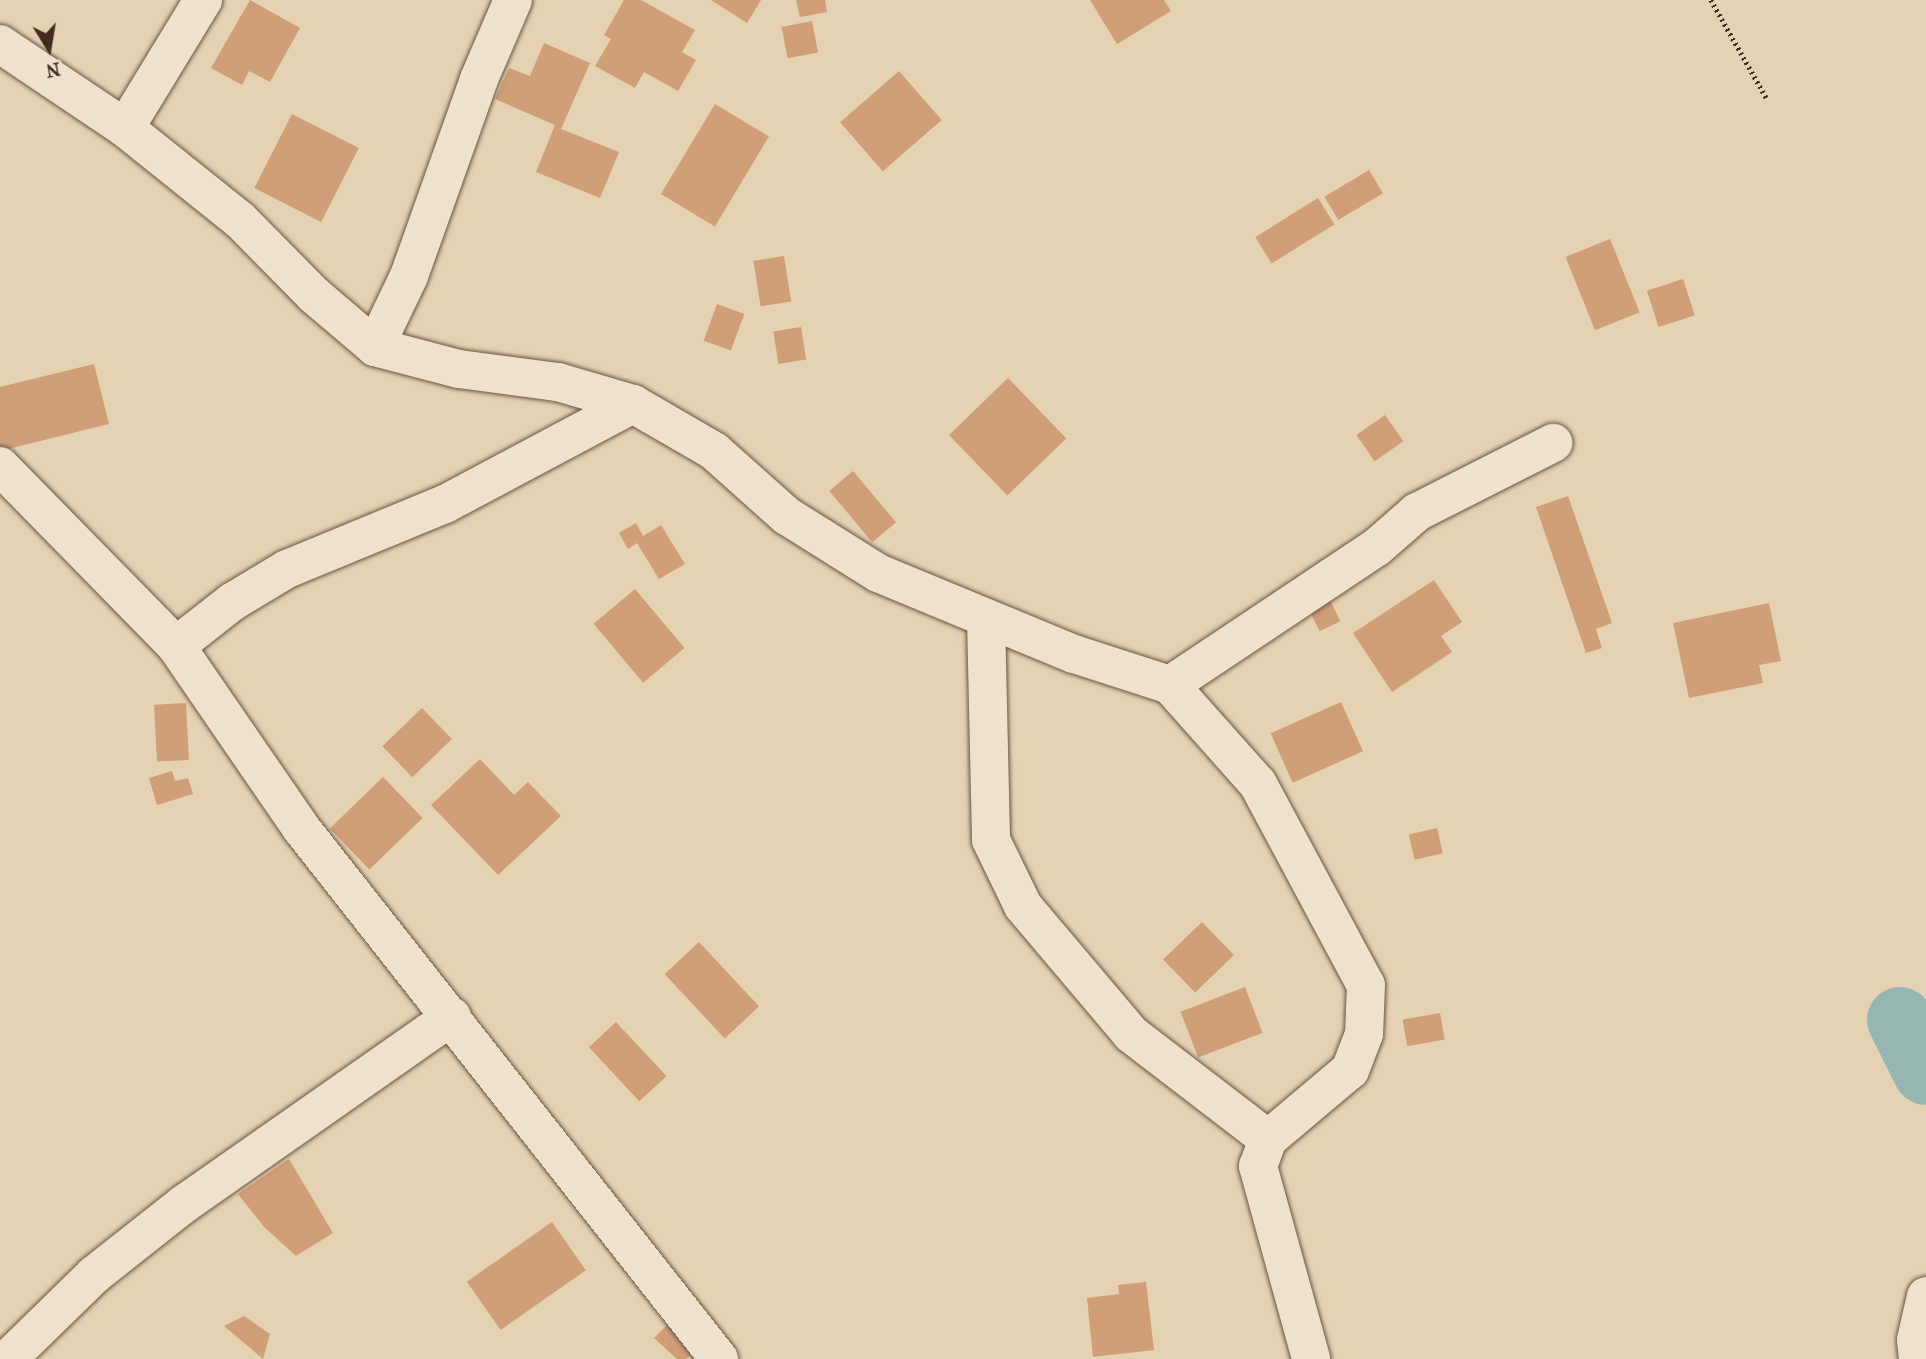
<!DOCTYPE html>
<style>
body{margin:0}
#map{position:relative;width:1926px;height:1359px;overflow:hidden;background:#e5d2b2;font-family:"IM FELL French Canon",serif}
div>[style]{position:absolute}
.river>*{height:66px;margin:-33px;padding:0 33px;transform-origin:33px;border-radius:33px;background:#96b6b1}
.building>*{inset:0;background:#d09e77;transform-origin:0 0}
.path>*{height:4.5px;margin-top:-2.25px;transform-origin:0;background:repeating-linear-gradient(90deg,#422a1f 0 2px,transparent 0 5.5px)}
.roads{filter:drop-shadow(0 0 2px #6b5444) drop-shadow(0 0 2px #6b5444)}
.minor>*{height:38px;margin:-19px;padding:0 19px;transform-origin:19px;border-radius:19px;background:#eee2cd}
span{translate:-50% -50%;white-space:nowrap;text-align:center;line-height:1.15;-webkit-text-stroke:6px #eee2cd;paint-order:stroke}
.north{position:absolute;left:14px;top:14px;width:70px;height:70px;-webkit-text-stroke:5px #eee2cd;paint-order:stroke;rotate:169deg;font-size:19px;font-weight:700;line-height:28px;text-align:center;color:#422a1f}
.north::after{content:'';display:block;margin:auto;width:24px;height:32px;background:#422a1f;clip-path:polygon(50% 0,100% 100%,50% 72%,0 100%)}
</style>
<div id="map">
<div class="river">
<div style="left:1900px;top:1020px;width:58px;rotate:63.4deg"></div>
</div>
<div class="building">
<div style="clip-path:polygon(250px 0,300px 28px,270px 82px,249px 71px,242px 85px,211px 68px)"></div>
<div style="clip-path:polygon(624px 0,641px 0,695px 30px,682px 52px,696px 60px,678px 91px,644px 72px,635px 88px,595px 66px,611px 39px,604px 35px)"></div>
<div style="clip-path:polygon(711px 0,761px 0,747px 23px)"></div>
<div style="clip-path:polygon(796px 0,825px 0,827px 12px,800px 17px)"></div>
<div style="clip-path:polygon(1090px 0,1164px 0,1171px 11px,1117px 44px)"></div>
<div style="left:812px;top:21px;width:32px;height:31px;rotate:79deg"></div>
<div style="clip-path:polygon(544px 43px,590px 63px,561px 129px,619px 152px,600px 198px,536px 172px,555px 125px,495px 99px,509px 68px,530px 76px)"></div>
<div style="left:899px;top:71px;width:65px;height:78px;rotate:49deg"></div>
<div style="left:715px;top:104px;width:63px;height:105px;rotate:31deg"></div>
<div style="left:292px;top:114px;width:75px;height:83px;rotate:27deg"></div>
<div style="left:1369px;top:170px;width:27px;height:52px;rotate:59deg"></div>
<div style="left:1318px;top:198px;width:31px;height:74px;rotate:58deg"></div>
<div style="left:1610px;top:239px;width:79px;height:48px;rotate:68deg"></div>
<div style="left:784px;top:256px;width:46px;height:31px;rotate:81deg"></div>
<div style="left:1683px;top:279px;width:38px;height:38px;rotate:72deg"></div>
<div style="left:717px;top:304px;width:29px;height:39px;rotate:20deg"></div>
<div style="left:801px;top:327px;width:33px;height:28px;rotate:81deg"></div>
<div style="clip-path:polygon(94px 364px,109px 424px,0 451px,0 387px)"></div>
<div style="left:1008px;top:378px;width:84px;height:82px;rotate:46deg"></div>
<div style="left:1385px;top:415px;width:32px;height:35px;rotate:55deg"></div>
<div style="left:853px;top:471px;width:67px;height:31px;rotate:50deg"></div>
<div style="clip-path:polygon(1568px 496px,1612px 623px,1596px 629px,1602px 648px,1586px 653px,1536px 507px)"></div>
<div style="clip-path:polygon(636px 523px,643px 536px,661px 525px,685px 564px,659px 579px,637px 543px,628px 549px,619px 533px)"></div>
<div style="clip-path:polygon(1434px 580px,1462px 622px,1441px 636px,1452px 652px,1392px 692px,1353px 633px)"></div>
<div style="left:635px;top:589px;width:77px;height:54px;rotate:50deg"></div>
<div style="left:1328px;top:596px;width:28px;height:23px;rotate:64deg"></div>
<div style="clip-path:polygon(1769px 603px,1781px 661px,1759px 665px,1763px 683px,1689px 698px,1673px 623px)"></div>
<div style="left:1341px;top:702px;width:54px;height:77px;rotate:66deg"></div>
<div style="left:186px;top:703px;width:57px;height:32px;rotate:87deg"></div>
<div style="left:422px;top:708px;width:43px;height:55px;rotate:46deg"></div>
<div style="clip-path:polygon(480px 759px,514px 795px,528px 782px,561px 816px,498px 875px,431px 805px)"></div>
<div style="clip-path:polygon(172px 771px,175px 781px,188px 778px,193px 794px,157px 805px,149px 778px)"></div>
<div style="left:383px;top:777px;width:57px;height:74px;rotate:46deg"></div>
<div style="left:1437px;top:828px;width:26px;height:29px;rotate:77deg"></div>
<div style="left:1202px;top:922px;width:46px;height:54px;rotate:46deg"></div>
<div style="left:699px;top:942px;width:88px;height:47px;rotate:47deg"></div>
<div style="left:1245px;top:987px;width:49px;height:69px;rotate:69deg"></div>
<div style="left:1440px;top:1013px;width:27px;height:38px;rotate:80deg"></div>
<div style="left:616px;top:1022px;width:74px;height:37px;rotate:47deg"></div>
<div style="clip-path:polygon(289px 1159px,333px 1233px,296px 1256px,264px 1227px,238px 1194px)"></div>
<div style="left:552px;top:1222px;width:59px;height:104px;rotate:55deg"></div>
<div style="clip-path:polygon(1146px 1282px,1154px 1350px,1093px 1357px,1087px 1298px,1119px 1294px,1118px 1285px)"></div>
<div style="clip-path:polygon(244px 1316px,270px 1334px,263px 1359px,224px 1326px)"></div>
<div style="clip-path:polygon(670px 1322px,698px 1347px,686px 1359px,677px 1359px,654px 1338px)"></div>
</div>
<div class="path">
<div style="left:1711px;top:0;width:114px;rotate:60.5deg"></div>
</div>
<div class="roads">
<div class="minor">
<div style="left:0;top:44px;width:151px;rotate:33.9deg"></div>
<div style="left:125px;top:128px;width:147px;rotate:38.7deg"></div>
<div style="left:240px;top:220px;width:105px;rotate:45.4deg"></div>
<div style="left:314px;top:295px;width:80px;rotate:40.4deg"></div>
<div style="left:375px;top:347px;width:87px;rotate:14.7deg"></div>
<div style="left:459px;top:369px;width:100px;rotate:7.5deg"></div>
<div style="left:558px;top:382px;width:78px;rotate:16.3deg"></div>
<div style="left:633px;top:404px;width:94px;rotate:30.1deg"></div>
<div style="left:714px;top:451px;width:98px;rotate:41.7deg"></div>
<div style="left:787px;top:516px;width:107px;rotate:32.1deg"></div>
<div style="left:878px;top:573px;width:212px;rotate:22.5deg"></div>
<div style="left:1074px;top:654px;width:101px;rotate:17.9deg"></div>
<div style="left:1170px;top:685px;width:132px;rotate:48.4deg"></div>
<div style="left:1258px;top:784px;width:228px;rotate:61.8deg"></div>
<div style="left:1366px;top:985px;width:49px;rotate:92.3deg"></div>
<div style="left:1364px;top:1034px;width:39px;rotate:111deg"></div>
<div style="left:1350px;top:1070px;width:107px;rotate:139.9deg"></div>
<div style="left:1268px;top:1139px;width:29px;rotate:110deg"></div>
<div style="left:1258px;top:1166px;width:200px;rotate:74.6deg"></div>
<div style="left:125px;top:128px;width:150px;rotate:-58.6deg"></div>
<div style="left:375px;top:347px;width:79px;rotate:-64.4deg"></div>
<div style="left:409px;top:276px;width:209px;rotate:-70.4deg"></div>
<div style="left:479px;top:79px;width:86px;rotate:-66.7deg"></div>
<div style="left:0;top:466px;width:252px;rotate:45.6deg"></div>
<div style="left:176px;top:646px;width:221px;rotate:55.5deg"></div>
<div style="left:301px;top:828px;width:676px;rotate:51.79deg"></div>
<div style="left:986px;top:618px;width:222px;rotate:88.7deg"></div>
<div style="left:991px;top:840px;width:73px;rotate:64.1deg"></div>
<div style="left:1023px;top:906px;width:167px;rotate:49.8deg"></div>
<div style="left:1131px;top:1034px;width:173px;rotate:37.5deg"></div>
<div style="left:176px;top:646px;width:71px;rotate:-38.2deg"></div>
<div style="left:232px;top:602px;width:64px;rotate:-31deg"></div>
<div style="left:287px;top:569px;width:171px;rotate:-22.4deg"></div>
<div style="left:445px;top:504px;width:213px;rotate:-28deg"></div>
<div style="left:1170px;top:685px;width:249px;rotate:-33.7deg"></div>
<div style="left:1377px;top:547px;width:53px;rotate:-41.2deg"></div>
<div style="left:1417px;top:512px;width:153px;rotate:-26.9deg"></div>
<div style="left:8px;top:1359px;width:120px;rotate:-44.3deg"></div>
<div style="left:94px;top:1275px;width:115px;rotate:-38.3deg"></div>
<div style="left:184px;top:1204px;width:327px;rotate:-35deg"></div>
<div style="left:1918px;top:1359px;width:19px;rotate:-96deg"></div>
<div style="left:1916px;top:1340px;width:45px;rotate:-77.2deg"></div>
</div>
</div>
<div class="north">N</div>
</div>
